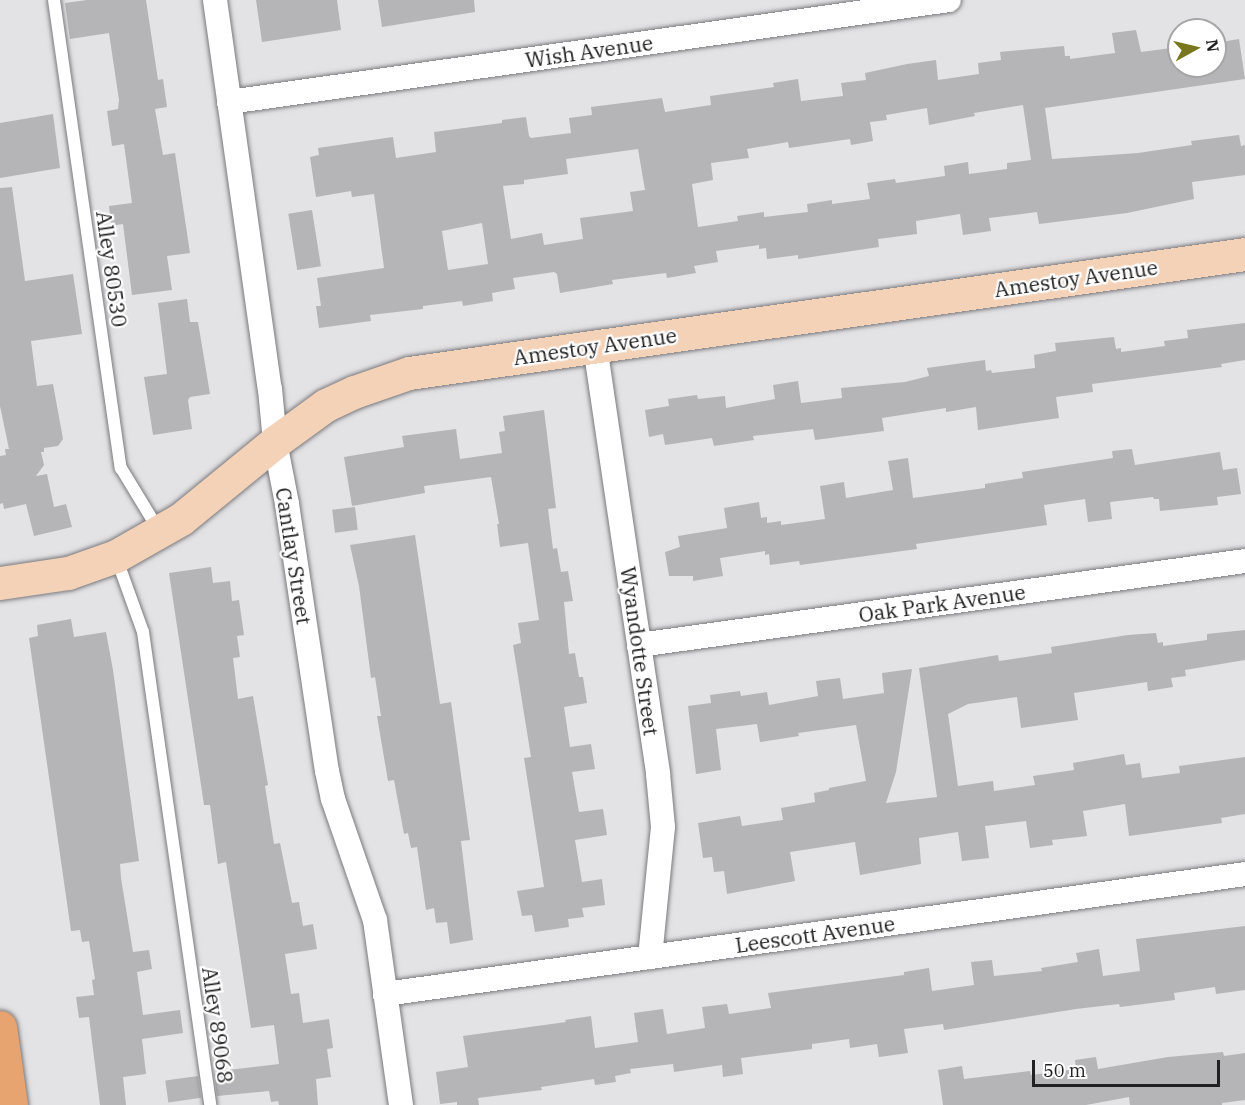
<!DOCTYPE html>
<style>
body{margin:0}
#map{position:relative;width:1245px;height:1105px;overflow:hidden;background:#e3e2e5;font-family:"IBM Plex Serif",serif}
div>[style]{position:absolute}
.building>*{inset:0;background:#b5b4b7;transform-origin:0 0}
.roads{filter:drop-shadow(0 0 2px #7b7a7d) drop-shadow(0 0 2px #7b7a7d)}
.lane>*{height:12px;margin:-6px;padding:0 6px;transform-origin:6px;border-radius:6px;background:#fff}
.street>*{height:24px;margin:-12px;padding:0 12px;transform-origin:12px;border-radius:12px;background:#fff}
.secondary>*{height:33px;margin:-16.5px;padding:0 16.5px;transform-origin:16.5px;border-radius:16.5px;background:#f3d2b8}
.primary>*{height:33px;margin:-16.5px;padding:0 16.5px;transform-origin:16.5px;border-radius:16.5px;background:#e7a471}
span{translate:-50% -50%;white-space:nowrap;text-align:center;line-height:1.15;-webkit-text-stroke:4.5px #fff;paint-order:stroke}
.street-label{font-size:21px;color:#212122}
.north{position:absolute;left:1167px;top:18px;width:60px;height:60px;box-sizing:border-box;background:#fff;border:2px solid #a6a6a7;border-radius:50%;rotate:82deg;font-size:16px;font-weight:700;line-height:24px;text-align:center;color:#212122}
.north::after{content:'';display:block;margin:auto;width:21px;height:27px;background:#78771e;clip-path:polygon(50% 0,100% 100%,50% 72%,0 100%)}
.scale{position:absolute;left:1032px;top:1060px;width:188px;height:27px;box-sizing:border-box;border:3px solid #212122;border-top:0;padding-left:8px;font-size:18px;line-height:21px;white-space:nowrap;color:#212122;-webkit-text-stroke:4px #fff;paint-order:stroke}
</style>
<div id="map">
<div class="building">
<div style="clip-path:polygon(87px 0,146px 0,158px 80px,163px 79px,167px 107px,155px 109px,163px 155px,175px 153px,190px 253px,167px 256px,172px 290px,132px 295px,123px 224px,111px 226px,109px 206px,132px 203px,124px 144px,112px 146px,107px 111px,118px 109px,119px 100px,109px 33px,70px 39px,65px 3px)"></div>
<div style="clip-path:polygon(256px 0,337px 0,341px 30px,262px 42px)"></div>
<div style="clip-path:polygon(378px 0,474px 0,475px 12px,382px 27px)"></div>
<div style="clip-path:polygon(1205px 21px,1206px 30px,1179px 32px,1178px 25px)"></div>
<div style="clip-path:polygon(evenodd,1136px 30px,1141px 52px,1179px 47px,1179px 66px,1215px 66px,1215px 43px,1239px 39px,1245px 79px,1045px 108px,1052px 159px,1138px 153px,1192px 145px,1191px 141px,1239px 135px,1241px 146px,1245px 145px,1245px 175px,1192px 182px,1194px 199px,1127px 213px,1039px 224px,1037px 212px,989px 218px,991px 231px,963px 235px,960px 214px,916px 221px,917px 234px,878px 239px,879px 247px,798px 259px,798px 255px,767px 259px,766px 248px,759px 249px,759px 245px,716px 251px,718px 262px,694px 266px,696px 273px,667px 278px,666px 273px,612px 280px,613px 284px,560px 293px,557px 274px,554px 272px,513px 278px,515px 289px,492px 293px,493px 301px,463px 306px,462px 301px,423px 306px,423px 309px,370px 315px,371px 321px,319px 328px,316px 306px,321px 306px,317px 278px,384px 268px,374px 194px,352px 197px,351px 191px,316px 197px,310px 157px,319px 155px,318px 148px,393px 137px,396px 158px,436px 152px,434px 132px,502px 123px,502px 120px,526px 117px,529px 136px,531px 138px,571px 133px,569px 118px,592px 115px,591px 107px,662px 98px,665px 112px,711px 105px,710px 96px,774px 87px,773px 83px,798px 79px,801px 101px,843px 96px,841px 83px,866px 80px,865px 73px,907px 64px,936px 60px,938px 80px,979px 74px,978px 63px,1001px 60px,1000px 52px,1064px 46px,1065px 56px,1070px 56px,1070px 59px,1115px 53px,1112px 33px,1136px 30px,1023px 105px,1031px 160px,1007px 163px,1007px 169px,969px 174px,968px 162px,944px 166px,945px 176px,896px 183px,895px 179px,867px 183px,870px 199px,832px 204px,832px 200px,807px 204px,808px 212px,764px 217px,764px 212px,737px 216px,738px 221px,698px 227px,692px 184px,713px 180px,711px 163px,749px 158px,747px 149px,788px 142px,789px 148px,850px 139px,851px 145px,873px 141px,870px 122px,887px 120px,886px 115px,927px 108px,929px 125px,975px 116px,974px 113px,1023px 105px,1136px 30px,638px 149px,645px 190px,630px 192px,633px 211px,580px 218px,583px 239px,544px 245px,542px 233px,511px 239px,503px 186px,524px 184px,524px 180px,568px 174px,566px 159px,638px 149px,1136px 30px,482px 223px,488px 264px,448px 270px,442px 231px,482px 223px)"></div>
<div style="clip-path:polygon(53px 114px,60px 168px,0 178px,0 123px)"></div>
<div style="clip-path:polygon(12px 187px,25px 281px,73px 274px,82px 334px,31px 341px,37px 386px,53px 384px,63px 439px,58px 446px,44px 448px,44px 452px,41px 452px,44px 465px,36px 476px,47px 474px,54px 507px,66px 504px,72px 527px,34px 536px,26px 504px,4px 509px,3px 503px,0 504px,0 456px,6px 455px,5px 449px,9px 449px,0 406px,0 188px)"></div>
<div style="left:312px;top:210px;width:57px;height:24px;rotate:81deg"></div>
<div style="clip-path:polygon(187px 299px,190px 322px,198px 322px,210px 394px,190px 397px,188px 400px,192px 429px,153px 435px,144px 377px,167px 374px,158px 303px)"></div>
<div style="clip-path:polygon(1245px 323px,1245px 360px,1221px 364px,1222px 367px,1092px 384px,1093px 392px,1056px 397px,1059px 418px,978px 430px,976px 407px,946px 412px,946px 408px,882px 418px,884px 431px,815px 440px,813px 429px,753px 436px,754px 440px,714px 446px,712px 438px,665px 445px,663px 434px,649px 437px,645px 410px,669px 406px,668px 399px,697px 395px,698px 399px,725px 396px,726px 408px,775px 399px,773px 385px,798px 381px,801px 403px,842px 398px,841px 388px,905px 382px,929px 376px,927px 368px,963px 363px,985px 360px,986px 371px,991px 370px,992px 373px,1035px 368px,1034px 355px,1056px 351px,1055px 343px,1114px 337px,1116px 349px,1121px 348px,1121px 352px,1165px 346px,1164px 341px,1188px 338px,1187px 330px)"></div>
<div style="clip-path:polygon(544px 410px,556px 508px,548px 509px,553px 549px,557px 548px,561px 572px,568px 571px,573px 601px,564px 602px,569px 654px,575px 653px,579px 677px,583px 677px,587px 703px,564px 707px,570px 747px,591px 744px,595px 769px,572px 772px,579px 812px,603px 809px,607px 835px,575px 840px,582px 882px,602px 879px,605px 905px,582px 908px,584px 917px,568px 919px,569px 927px,535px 932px,532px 915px,522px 916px,517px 891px,544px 887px,524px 758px,531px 757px,513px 645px,521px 643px,518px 623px,539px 620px,528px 543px,500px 547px,497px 524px,499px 524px,491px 477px,424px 486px,425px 493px,352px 506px,344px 457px,404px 447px,402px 436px,456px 429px,460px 459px,502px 453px,499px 432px,505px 431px,503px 416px)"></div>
<div style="clip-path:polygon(1132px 449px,1135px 465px,1220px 452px,1223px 470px,1237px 468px,1241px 494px,1217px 497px,1218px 505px,1160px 511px,1159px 499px,1154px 499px,1153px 497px,1110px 502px,1112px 519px,1088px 522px,1085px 499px,1044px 505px,1047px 525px,916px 544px,917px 549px,800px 565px,799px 561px,770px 565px,769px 554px,765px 555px,765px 551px,720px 558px,723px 576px,693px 581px,693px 576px,669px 576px,665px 552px,680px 547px,678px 536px,727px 528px,724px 508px,759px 502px,761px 518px,767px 517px,767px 523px,781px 521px,781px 525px,825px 519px,820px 486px,844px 482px,846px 498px,893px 490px,888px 461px,908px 458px,913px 498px,985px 488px,985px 484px,1023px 478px,1022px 472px,1113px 458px,1112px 451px)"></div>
<div style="left:355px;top:507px;width:23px;height:23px;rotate:83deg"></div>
<div style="clip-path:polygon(415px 535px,440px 704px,451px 702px,470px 840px,461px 841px,473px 940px,450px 944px,447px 922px,436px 923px,434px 908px,426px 910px,417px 847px,411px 848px,408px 833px,404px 834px,394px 780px,388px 781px,377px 716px,381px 716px,375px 677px,371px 678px,359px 586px,350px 545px)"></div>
<div style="clip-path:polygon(211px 567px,213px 583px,230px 581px,232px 601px,239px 600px,244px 635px,237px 636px,240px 657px,233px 658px,238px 699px,253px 696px,268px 785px,265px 786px,274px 844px,280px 843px,292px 903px,299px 902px,303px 926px,313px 924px,317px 949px,285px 954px,291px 994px,299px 993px,303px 1023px,329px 1019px,333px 1048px,327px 1049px,331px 1077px,316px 1079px,318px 1105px,279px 1105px,278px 1101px,271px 1102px,269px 1091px,217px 1096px,214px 1074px,219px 1073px,219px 1071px,279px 1064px,274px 1025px,251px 1028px,226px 862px,218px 864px,210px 805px,204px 805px,169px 573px)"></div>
<div style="clip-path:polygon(71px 619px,74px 637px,106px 632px,113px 670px,139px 861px,120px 864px,121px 878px,133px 952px,149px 950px,152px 969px,137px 972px,143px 1015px,180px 1010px,183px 1033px,142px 1039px,146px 1074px,123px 1077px,126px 1105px,100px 1105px,89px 1017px,79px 1018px,76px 997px,94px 995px,92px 980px,95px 979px,89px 941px,82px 942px,80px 930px,71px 931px,29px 638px,38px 636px,37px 625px)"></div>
<div style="clip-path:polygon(1245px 630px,1245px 660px,1185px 670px,1186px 676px,1171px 678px,1173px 687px,1148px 691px,1147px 682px,1074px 693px,1078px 720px,1021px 728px,1017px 697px,968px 704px,948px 714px,958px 786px,993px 781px,994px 791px,1035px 785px,1033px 776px,1074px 770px,1073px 763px,1124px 754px,1126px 765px,1140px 763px,1142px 778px,1180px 773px,1179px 766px,1245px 757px,1245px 814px,1221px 818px,1222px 823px,1129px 836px,1125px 804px,1083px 811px,1087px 836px,1052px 840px,1053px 845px,1030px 848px,1026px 821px,985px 826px,989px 858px,962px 861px,958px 832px,919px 838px,921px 864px,860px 875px,855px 842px,790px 852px,795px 881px,727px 894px,724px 871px,714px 872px,712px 857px,703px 858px,698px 823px,740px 816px,742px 826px,783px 820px,781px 808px,815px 802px,814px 793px,829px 790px,829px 788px,866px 781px,856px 725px,798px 733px,799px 736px,760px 742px,757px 724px,716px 729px,721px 770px,696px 774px,688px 706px,711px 703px,710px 695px,740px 691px,741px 696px,767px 692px,769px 705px,818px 696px,816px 681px,840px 678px,843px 699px,884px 693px,882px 673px,912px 669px,896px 772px,886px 803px,937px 797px,919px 668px,998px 655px,999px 661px,1052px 653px,1051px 647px,1128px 635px,1156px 633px,1158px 643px,1163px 642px,1163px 646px,1207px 640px,1207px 634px)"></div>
<div style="clip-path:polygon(1245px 926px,1245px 990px,1216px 994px,1215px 987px,1174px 993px,1175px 1000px,1120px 1007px,1119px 1004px,1076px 1009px,944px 1030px,943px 1024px,904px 1029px,908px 1053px,879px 1057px,877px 1044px,850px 1048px,849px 1039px,812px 1044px,812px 1049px,741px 1058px,743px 1074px,723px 1077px,722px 1065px,674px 1072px,673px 1064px,630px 1069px,631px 1073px,615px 1076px,616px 1082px,595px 1085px,594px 1079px,541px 1087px,542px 1090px,478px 1098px,479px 1105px,457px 1105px,457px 1102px,440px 1104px,436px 1072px,468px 1067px,463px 1036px,566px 1022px,565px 1020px,591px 1016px,595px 1048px,638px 1042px,634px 1013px,663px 1009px,667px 1034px,705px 1028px,702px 1007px,727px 1004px,729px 1014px,771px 1008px,768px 993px,904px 975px,904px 972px,929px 968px,932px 991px,974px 985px,971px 962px,992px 960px,994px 976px,1042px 971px,1041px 968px,1078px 962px,1076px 953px,1099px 949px,1103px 976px,1140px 971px,1136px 939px)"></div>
<div style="clip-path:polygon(1223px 1052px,1224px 1056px,1245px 1053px,1245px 1100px,1222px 1103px,1222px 1105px,1130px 1105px,1129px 1097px,1086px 1105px,943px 1105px,938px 1070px,962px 1066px,964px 1079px,1030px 1071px,1031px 1075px,1076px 1069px,1075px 1060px,1096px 1057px,1098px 1069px,1168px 1057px)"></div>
<div style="left:198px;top:1076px;width:22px;height:33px;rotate:82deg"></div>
</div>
<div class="roads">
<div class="lane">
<div style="left:54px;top:0;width:473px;rotate:81.9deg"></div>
<div style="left:121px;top:468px;width:71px;rotate:58.8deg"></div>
<div style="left:116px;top:557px;width:80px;rotate:70.2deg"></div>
<div style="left:143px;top:632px;width:478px;rotate:81.9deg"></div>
</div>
<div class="street">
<div style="left:215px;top:0;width:393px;rotate:82deg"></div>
<div style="left:270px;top:389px;width:53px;rotate:84.6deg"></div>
<div style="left:275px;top:442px;width:63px;rotate:79deg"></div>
<div style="left:287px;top:504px;width:270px;rotate:81.5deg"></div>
<div style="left:327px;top:771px;width:29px;rotate:78deg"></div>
<div style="left:333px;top:799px;width:128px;rotate:70.9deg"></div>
<div style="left:375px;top:920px;width:187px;rotate:82deg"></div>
<div style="left:229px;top:102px;width:727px;rotate:-8.06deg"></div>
<div style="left:595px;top:346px;width:433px;rotate:81.6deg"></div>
<div style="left:658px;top:774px;width:53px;rotate:84.6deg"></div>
<div style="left:663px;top:827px;width:131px;rotate:95.7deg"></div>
<div style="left:639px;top:645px;width:612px;rotate:-7.89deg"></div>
<div style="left:385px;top:994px;width:868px;rotate:-7.94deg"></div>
</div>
<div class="secondary">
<div style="left:0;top:583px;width:69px;rotate:-8.4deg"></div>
<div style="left:68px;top:573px;width:51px;rotate:-19.5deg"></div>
<div style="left:116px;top:556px;width:75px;rotate:-29.6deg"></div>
<div style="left:181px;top:519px;width:122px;rotate:-39.3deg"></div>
<div style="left:275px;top:442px;width:63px;rotate:-36deg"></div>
<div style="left:326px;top:405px;width:31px;rotate:-25deg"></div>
<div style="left:354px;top:392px;width:58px;rotate:-19.1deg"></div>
<div style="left:409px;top:373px;width:844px;rotate:-8.1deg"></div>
</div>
<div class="primary">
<div style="left:0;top:1027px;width:79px;rotate:82deg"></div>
</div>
</div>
<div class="street-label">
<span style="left:589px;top:51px;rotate:-8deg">Wish Avenue</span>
<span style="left:112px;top:269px;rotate:82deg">Alley 80530</span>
<span style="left:1076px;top:278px;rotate:-8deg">Amestoy Avenue</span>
<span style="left:595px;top:346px;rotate:-8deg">Amestoy Avenue</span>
<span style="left:294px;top:556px;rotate:81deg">Cantlay Street</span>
<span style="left:942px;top:603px;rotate:-8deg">Oak Park Avenue</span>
<span style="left:640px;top:651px;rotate:82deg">Wyandotte Street</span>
<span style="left:815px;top:934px;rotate:-8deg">Leescott Avenue</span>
<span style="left:218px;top:1025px;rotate:82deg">Alley 89068</span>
</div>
<div class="north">N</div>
<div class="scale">50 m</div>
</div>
